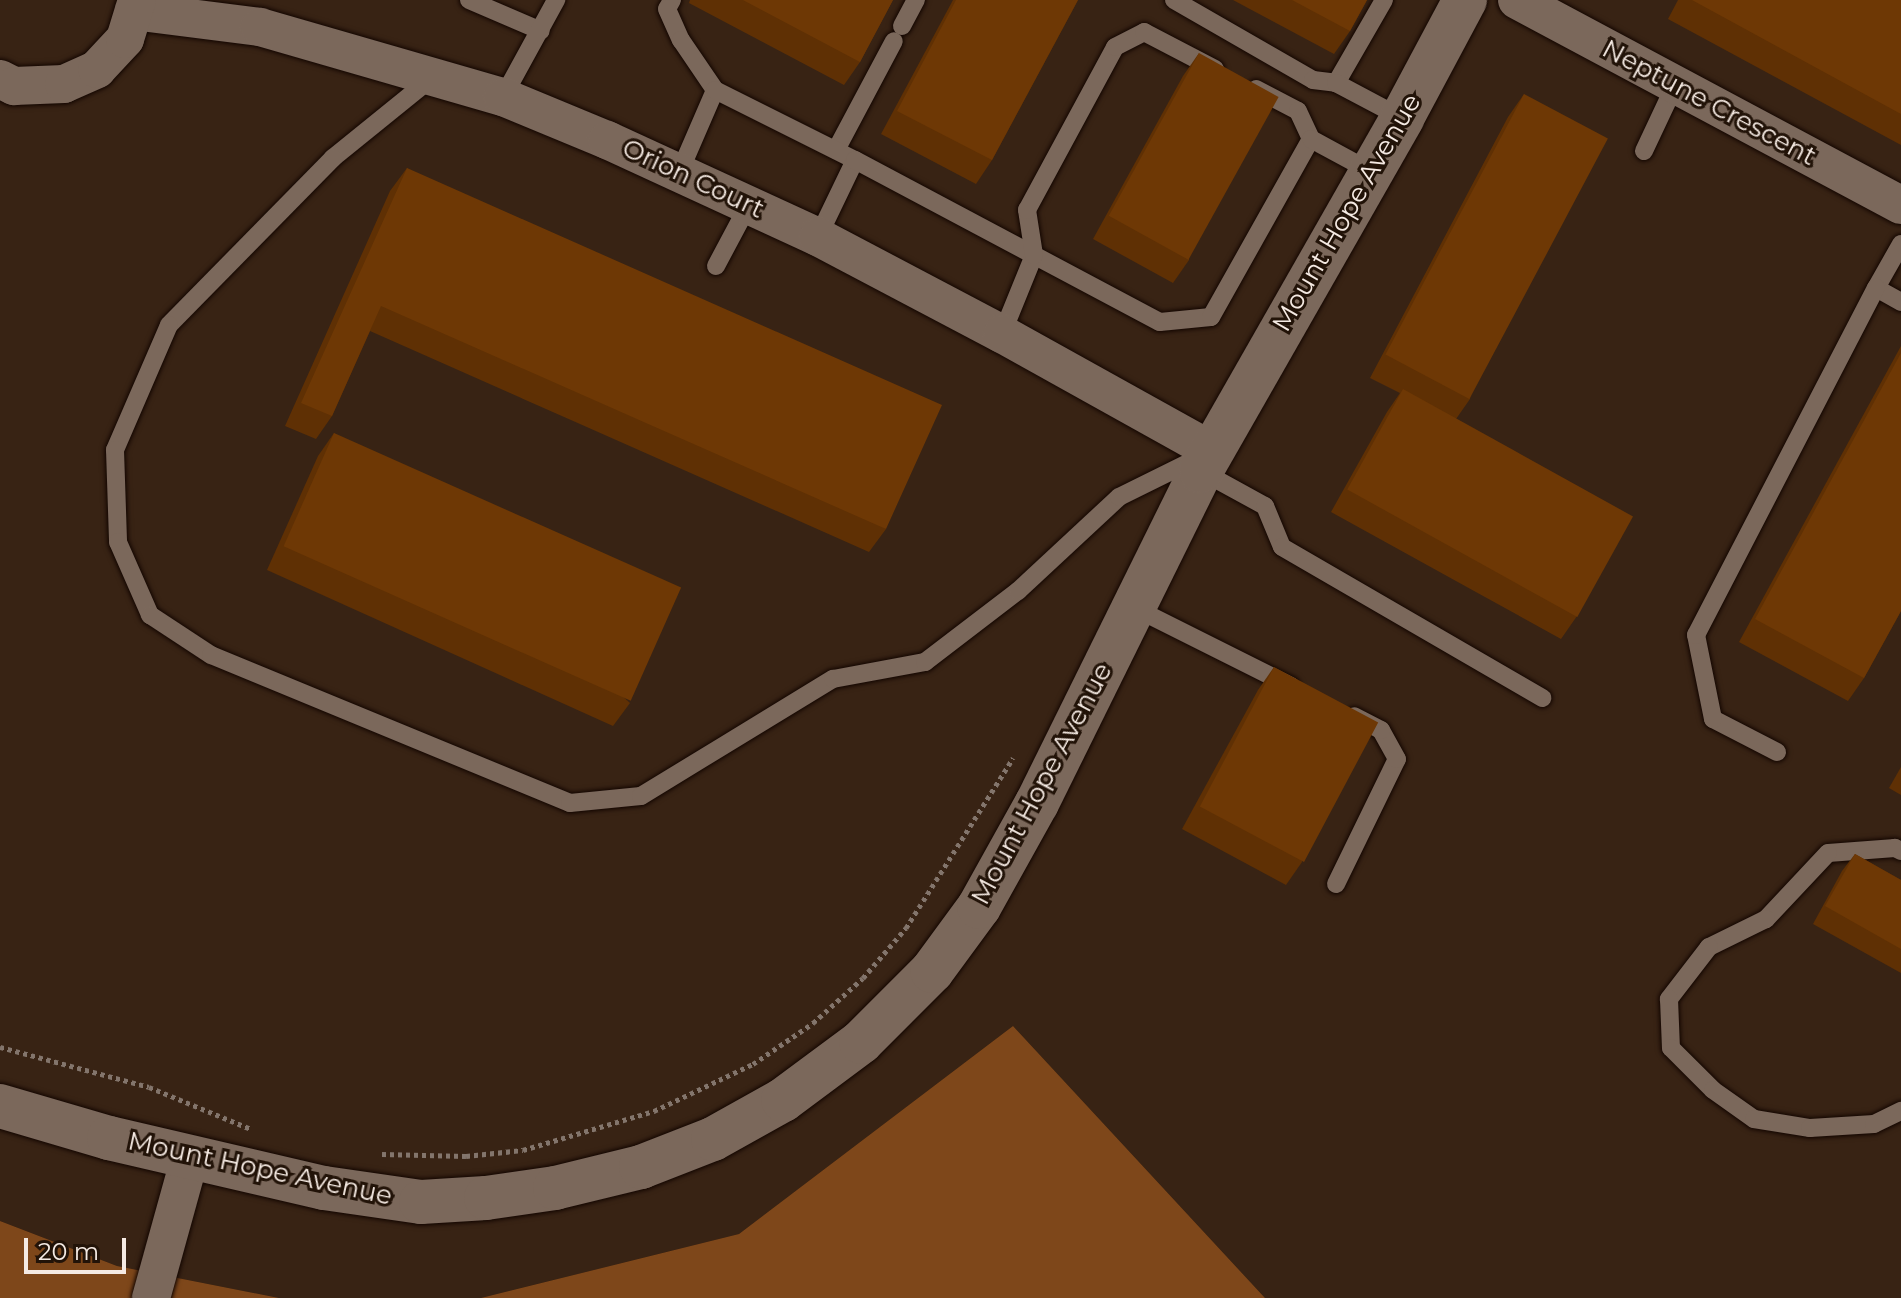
<!DOCTYPE html>
<style>
body{margin:0}
#map{position:relative;width:1901px;height:1298px;overflow:hidden;background:#2c1c11;font-family:Montserrat,sans-serif}
div>[style]{position:absolute}
.built>*{inset:0;background:#382314}
.forest>*{inset:0;background:#7e471a}
.path>*{height:5px;margin-top:-2.5px;transform-origin:0;background:repeating-linear-gradient(90deg,#83756c 0 4px,transparent 0 8px)}
.roads{filter:drop-shadow(0 0 2px #130601) drop-shadow(0 0 2px #130601)}
.lane>*{height:18px;margin:-9px;padding:0 9px;transform-origin:9px;border-radius:9px;background:#7b685b}
.street>*{height:38px;margin:-19px;padding:0 19px;transform-origin:19px;border-radius:19px;background:#7b685b}
.secondary>*{height:44px;margin:-22px;padding:0 22px;transform-origin:22px;border-radius:22px;background:#7b685b}
.wall>*{inset:0;background:#5f3004}
.building>*{inset:0;background:#6e3805;transform-origin:0 0}
span{translate:-50% -50%;white-space:nowrap;text-align:center;line-height:1.15;-webkit-text-stroke:6px #221308;paint-order:stroke}
.street-label{font-size:26px;color:#f5eae3}
.scale{position:absolute;left:24px;top:1238px;width:102px;height:36px;box-sizing:border-box;border:4px solid #f5eae3;border-top:0;padding-left:10px;font-size:24px;line-height:28px;white-space:nowrap;color:#f5eae3;-webkit-text-stroke:6px #221308;paint-order:stroke}
</style>
<div id="map">
<div class="built">
<div style="clip-path:polygon(0 0,1901px 0,1901px 1298px,1265px 1298px,1013px 1026px,739px 1234px,481px 1298px,279px 1298px,117px 1266px,0 1221px)"></div>
</div>
<div class="forest">
<div style="clip-path:polygon(1013px 1026px,1265px 1298px,481px 1298px,739px 1234px)"></div>
<div style="clip-path:polygon(0 1221px,117px 1266px,279px 1298px,0 1298px)"></div>
</div>
<div class="path">
<div style="left:0;top:1047px;width:154px;rotate:15deg"></div>
<div style="left:149px;top:1087px;width:110px;rotate:22.4deg"></div>
<div style="left:382px;top:1154px;width:84px;rotate:1.4deg"></div>
<div style="left:466px;top:1156px;width:57px;rotate:-6deg"></div>
<div style="left:523px;top:1150px;width:137px;rotate:-16.6deg"></div>
<div style="left:654px;top:1111px;width:110px;rotate:-25.4deg"></div>
<div style="left:753px;top:1064px;width:73px;rotate:-34.3deg"></div>
<div style="left:813px;top:1023px;width:67px;rotate:-42deg"></div>
<div style="left:863px;top:978px;width:66px;rotate:-49.3deg"></div>
<div style="left:906px;top:928px;width:201px;rotate:-57.8deg"></div>
</div>
<div class="roads">
<div class="lane">
<div style="left:469px;top:0;width:78px;rotate:23.3deg"></div>
<div style="left:672px;top:0;width:10px;rotate:119deg"></div>
<div style="left:667px;top:9px;width:34px;rotate:66deg"></div>
<div style="left:681px;top:40px;width:60px;rotate:55.8deg"></div>
<div style="left:1174px;top:0;width:160px;rotate:29.9deg"></div>
<div style="left:1313px;top:80px;width:23px;rotate:7deg"></div>
<div style="left:1384px;top:0;width:96px;rotate:120deg"></div>
<div style="left:1336px;top:83px;width:75px;rotate:27.9deg"></div>
<div style="left:902px;top:26px;width:30px;rotate:-62deg"></div>
<div style="left:433px;top:77px;width:129px;rotate:141deg"></div>
<div style="left:333px;top:158px;width:234px;rotate:134.5deg"></div>
<div style="left:169px;top:325px;width:136px;rotate:113.4deg"></div>
<div style="left:115px;top:450px;width:92px;rotate:88.1deg"></div>
<div style="left:118px;top:542px;width:80px;rotate:66.3deg"></div>
<div style="left:150px;top:615px;width:73px;rotate:33.3deg"></div>
<div style="left:211px;top:655px;width:388px;rotate:22.4deg"></div>
<div style="left:570px;top:803px;width:71px;rotate:-5.6deg"></div>
<div style="left:641px;top:796px;width:225px;rotate:-31.4deg"></div>
<div style="left:833px;top:679px;width:94px;rotate:-10.5deg"></div>
<div style="left:925px;top:662px;width:117px;rotate:-37.4deg"></div>
<div style="left:1018px;top:591px;width:138px;rotate:-42.9deg"></div>
<div style="left:1119px;top:497px;width:88px;rotate:-26.3deg"></div>
<div style="left:1256px;top:89px;width:47px;rotate:27.6deg"></div>
<div style="left:1298px;top:111px;width:31px;rotate:65deg"></div>
<div style="left:503px;top:97px;width:111px;rotate:-61.3deg"></div>
<div style="left:836px;top:150px;width:123px;rotate:-62deg"></div>
<div style="left:1644px;top:151px;width:73px;rotate:-64.8deg"></div>
<div style="left:680px;top:171px;width:88px;rotate:-66.6deg"></div>
<div style="left:715px;top:90px;width:157px;rotate:26.6deg"></div>
<div style="left:818px;top:237px;width:85px;rotate:-64.3deg"></div>
<div style="left:855px;top:160px;width:345px;rotate:28deg"></div>
<div style="left:1160px;top:322px;width:51px;rotate:-5.6deg"></div>
<div style="left:1211px;top:317px;width:204px;rotate:-60.7deg"></div>
<div style="left:1311px;top:139px;width:69px;rotate:28.4deg"></div>
<div style="left:1901px;top:244px;width:51px;rotate:119.6deg"></div>
<div style="left:1876px;top:288px;width:29px;rotate:29deg"></div>
<div style="left:716px;top:266px;width:70px;rotate:-62deg"></div>
<div style="left:1002px;top:334px;width:85px;rotate:-67.9deg"></div>
<div style="left:1034px;top:255px;width:46px;rotate:-98.8deg"></div>
<div style="left:1027px;top:210px;width:185px;rotate:-61.6deg"></div>
<div style="left:1115px;top:47px;width:33px;rotate:-27deg"></div>
<div style="left:1144px;top:32px;width:80px;rotate:27.5deg"></div>
<div style="left:1201px;top:471px;width:73px;rotate:28.7deg"></div>
<div style="left:1265px;top:506px;width:44px;rotate:67.5deg"></div>
<div style="left:1282px;top:547px;width:301px;rotate:30.1deg"></div>
<div style="left:1133px;top:607px;width:177px;rotate:26.6deg"></div>
<div style="left:1777px;top:752px;width:72px;rotate:-152.7deg"></div>
<div style="left:1713px;top:719px;width:86px;rotate:-101.4deg"></div>
<div style="left:1696px;top:635px;width:391px;rotate:-62.6deg"></div>
<div style="left:1901px;top:851px;width:7px;rotate:-153deg"></div>
<div style="left:1895px;top:848px;width:67px;rotate:175.7deg"></div>
<div style="left:1828px;top:853px;width:91px;rotate:133.2deg"></div>
<div style="left:1766px;top:919px;width:64px;rotate:153.8deg"></div>
<div style="left:1709px;top:947px;width:66px;rotate:127.6deg"></div>
<div style="left:1669px;top:999px;width:49px;rotate:87.7deg"></div>
<div style="left:1671px;top:1048px;width:59px;rotate:45deg"></div>
<div style="left:1713px;top:1090px;width:50px;rotate:35.3deg"></div>
<div style="left:1754px;top:1119px;width:57px;rotate:9.1deg"></div>
<div style="left:1810px;top:1128px;width:64px;rotate:-3.6deg"></div>
<div style="left:1874px;top:1124px;width:30px;rotate:-26deg"></div>
<div style="left:1336px;top:884px;width:139px;rotate:-64deg"></div>
<div style="left:1397px;top:759px;width:33px;rotate:-119deg"></div>
<div style="left:1381px;top:730px;width:30px;rotate:-153deg"></div>
</div>
<div class="street">
<div style="left:1517px;top:0;width:435px;rotate:28.1deg"></div>
<div style="left:134px;top:11px;width:127px;rotate:7.2deg"></div>
<div style="left:260px;top:27px;width:253px;rotate:16.1deg"></div>
<div style="left:503px;top:97px;width:113px;rotate:22.5deg"></div>
<div style="left:607px;top:140px;width:232px;rotate:24.7deg"></div>
<div style="left:818px;top:237px;width:208px;rotate:27.8deg"></div>
<div style="left:1002px;top:334px;width:240px;rotate:29.1deg"></div>
<div style="left:0;top:79px;width:16px;rotate:27deg"></div>
<div style="left:14px;top:86px;width:50px;rotate:-2.3deg"></div>
<div style="left:64px;top:84px;width:36px;rotate:-24deg"></div>
<div style="left:97px;top:69px;width:41px;rotate:-47deg"></div>
<div style="left:125px;top:39px;width:41px;rotate:-72.9deg"></div>
<div style="left:151px;top:1298px;width:146px;rotate:-74.5deg"></div>
</div>
<div class="secondary">
<div style="left:0;top:1106px;width:114px;rotate:16.4deg"></div>
<div style="left:109px;top:1138px;width:221px;rotate:13.1deg"></div>
<div style="left:324px;top:1188px;width:98px;rotate:8.2deg"></div>
<div style="left:421px;top:1202px;width:65px;rotate:-3.5deg"></div>
<div style="left:486px;top:1198px;width:70px;rotate:-8.2deg"></div>
<div style="left:555px;top:1188px;width:89px;rotate:-13.7deg"></div>
<div style="left:641px;top:1167px;width:77px;rotate:-21.3deg"></div>
<div style="left:713px;top:1139px;width:80px;rotate:-29.1deg"></div>
<div style="left:783px;top:1100px;width:97px;rotate:-36.6deg"></div>
<div style="left:861px;top:1042px;width:100px;rotate:-45deg"></div>
<div style="left:932px;top:971px;width:79px;rotate:-53.7deg"></div>
<div style="left:979px;top:907px;width:119px;rotate:-60.9deg"></div>
<div style="left:1037px;top:803px;width:370px;rotate:-63.7deg"></div>
<div style="left:1201px;top:471px;width:406px;rotate:-60.3deg"></div>
<div style="left:1402px;top:118px;width:134px;rotate:-61.9deg"></div>
</div>
</div>
<div class="wall">
<div style="clip-path:polygon(690px 0,893px 0,860px 62px,844px 85px,689px 3px)"></div>
<div style="clip-path:polygon(953px 0,1078px 0,992px 160px,976px 184px,881px 134px)"></div>
<div style="clip-path:polygon(1233px 0,1367px 0,1350px 31px,1334px 54px)"></div>
<div style="clip-path:polygon(1678px 0,1901px 0,1901px 145px,1668px 19px)"></div>
<div style="clip-path:polygon(1199px 53px,1189px 260px,1173px 283px,1093px 239px,1183px 76px)"></div>
<div style="clip-path:polygon(1524px 94px,1470px 399px,1456px 419px,1577px 616px,1561px 639px,1331px 512px,1387px 412px,1400px 393px,1370px 378px,1508px 117px)"></div>
<div style="clip-path:polygon(407px 168px,886px 529px,869px 552px,370px 331px,332px 416px,316px 439px,285px 426px,390px 191px)"></div>
<div style="clip-path:polygon(1901px 346px,1901px 611px,1864px 678px,1848px 701px,1739px 642px)"></div>
<div style="clip-path:polygon(334px 433px,630px 703px,613px 726px,267px 570px,318px 456px)"></div>
<div style="clip-path:polygon(1274px 667px,1302px 862px,1286px 885px,1182px 829px,1258px 690px)"></div>
<div style="clip-path:polygon(1901px 767px,1901px 795px,1889px 788px)"></div>
<div style="clip-path:polygon(1855px 854px,1901px 880px,1901px 973px,1813px 924px,1842px 871px)"></div>
</div>
<div class="building">
<div style="clip-path:polygon(743px 0,893px 0,860px 62px)"></div>
<div style="clip-path:polygon(956px 0,1078px 0,992px 160px,897px 111px)"></div>
<div style="clip-path:polygon(1292px 0,1367px 0,1350px 31px)"></div>
<div style="clip-path:polygon(1692px 0,1901px 0,1901px 114px)"></div>
<div style="left:1199px;top:53px;width:91px;height:186px;rotate:29deg"></div>
<div style="left:1524px;top:94px;width:95px;height:295px;rotate:28deg"></div>
<div style="clip-path:polygon(407px 168px,942px 405px,886px 529px,381px 306px,332px 416px,301px 403px)"></div>
<div style="clip-path:polygon(1901px 353px,1901px 611px,1864px 678px,1755px 619px)"></div>
<div style="left:1403px;top:389px;width:263px;height:115px;rotate:29deg"></div>
<div style="left:334px;top:433px;width:380px;height:124px;rotate:24deg"></div>
<div style="left:1274px;top:667px;width:118px;height:158px;rotate:28deg"></div>
<div style="clip-path:polygon(1855px 854px,1901px 880px,1901px 949px,1825px 906px)"></div>
</div>
<div class="street-label">
<span style="left:1709px;top:103px;rotate:28deg">Neptune Crescent</span>
<span style="left:693px;top:179px;rotate:25deg">Orion Court</span>
<span style="left:1347px;top:213px;rotate:-60deg">Mount Hope Avenue</span>
<span style="left:1042px;top:784px;rotate:-62deg">Mount Hope Avenue</span>
<span style="left:260px;top:1169px;rotate:12deg">Mount Hope Avenue</span>
</div>
<div class="scale">20 m</div>
</div>
